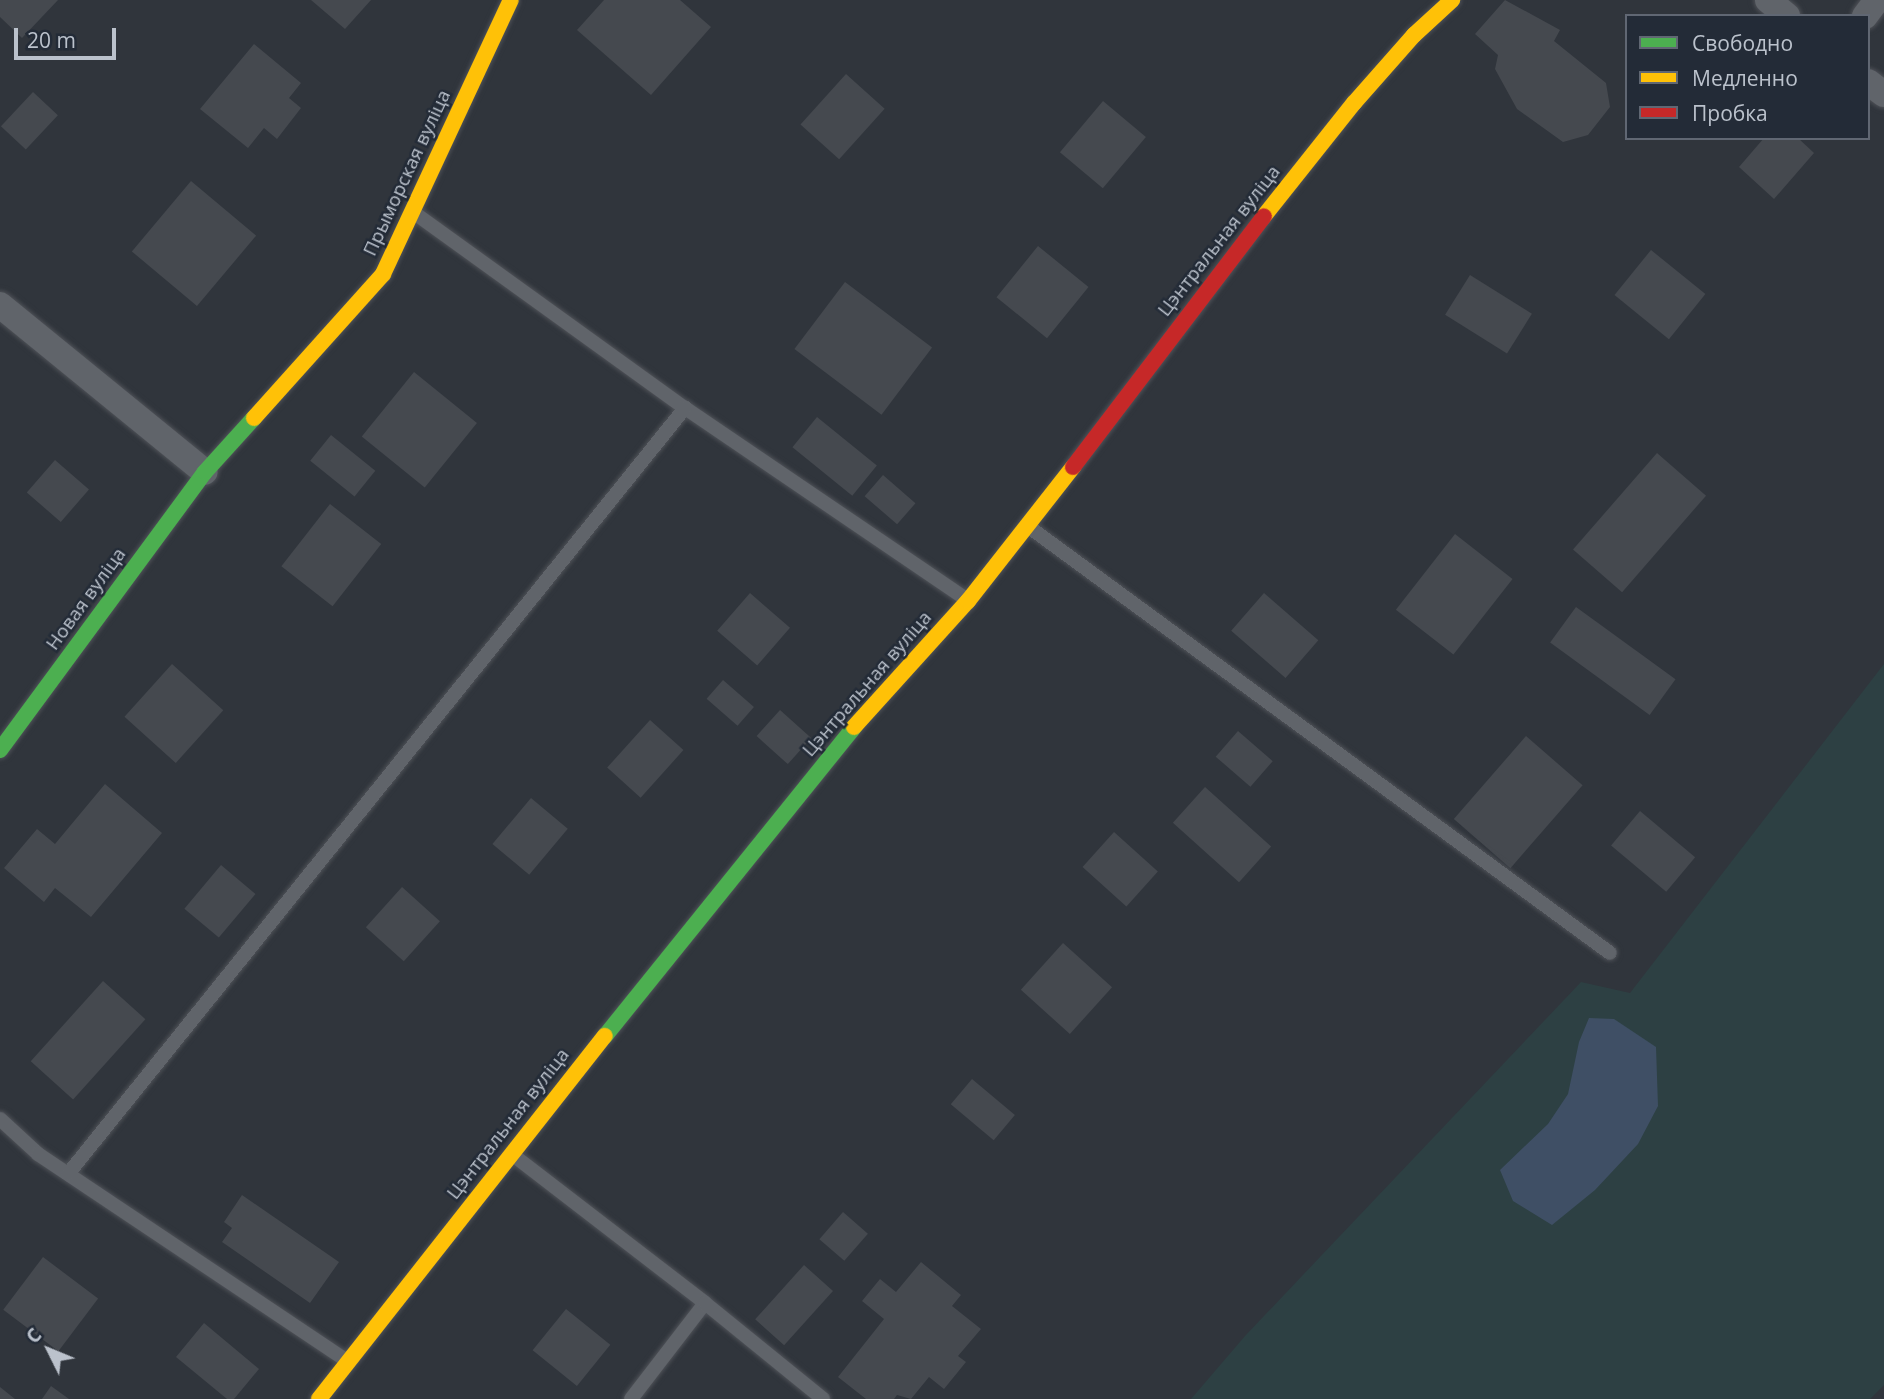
<!DOCTYPE html>
<meta charset="utf-8">
<style>
body{margin:0}
#map{position:relative;width:1884px;height:1399px;overflow:hidden;background:#30353c;font-family:"Open Sans",sans-serif}
div>[style]{position:absolute}
.green>*{inset:0;background:#2d4043}
.water>*{inset:0;background:#3f4f65}
.building>*{inset:0;background:#45494f;transform-origin:0 0}
.roads{filter:drop-shadow(0 0 2px #4e5157) drop-shadow(0 0 2px #4e5157)}
.lane>*{height:14px;margin:-7px;padding:0 7px;transform-origin:7px;border-radius:7px;background:#60646a}
.street>*{height:26px;margin:-13px;padding:0 13px;transform-origin:13px;border-radius:13px;background:#60646a}
.fast>*{height:16px;margin:-8px;padding:0 8px;transform-origin:8px;border-radius:8px;background:#4caf50}
.slow>*{height:16px;margin:-8px;padding:0 8px;transform-origin:8px;border-radius:8px;background:#ffc107}
.jam>*{height:16px;margin:-8px;padding:0 8px;transform-origin:8px;border-radius:8px;background:#c62828}
span{translate:-50% -50%;white-space:nowrap;text-align:center;line-height:1.15;-webkit-text-stroke:5px #232b37;paint-order:stroke}
.street-label{font-size:19px;color:#bbc2cc}
.legend{position:absolute;left:1625px;top:14px;width:245px;height:126px;box-sizing:border-box;background:#232b37;border:2px solid #606773;margin:0;padding:9px 12px;list-style:none;font-size:21px;color:#bbc2cc}
.legend li{display:flex;align-items:center;gap:14px;height:35px}
.legend b{width:35px;border:2px solid #606773}
.north{position:absolute;left:14px;top:1315px;width:70px;height:70px;-webkit-text-stroke:5px #232b37;paint-order:stroke;rotate:313deg;font-size:19px;font-weight:700;line-height:28px;text-align:center;color:#bbc2cc}
.north::after{content:'';display:block;margin:auto;width:24px;height:32px;background:#bbc2cc;clip-path:polygon(50% 0,100% 100%,50% 72%,0 100%)}
.scale{position:absolute;left:14px;top:28px;width:102px;height:32px;box-sizing:border-box;border:4px solid #bbc2cc;border-top:0;padding-left:9px;font-size:21px;line-height:24px;white-space:nowrap;color:#bbc2cc;-webkit-text-stroke:5px #232b37;paint-order:stroke}
</style>
<div id="map">
<div class="green">
<div style="clip-path:polygon(1884px 664px,1884px 1385px,1870px 1399px,1191px 1399px,1245px 1336px,1581px 982px,1630px 993px)"></div>
</div>
<div class="water">
<div style="clip-path:polygon(1589px 1018px,1614px 1019px,1656px 1047px,1658px 1106px,1638px 1144px,1595px 1190px,1552px 1225px,1513px 1201px,1500px 1170px,1548px 1124px,1568px 1094px,1579px 1042px)"></div>
</div>
<div class="building">
<div style="clip-path:polygon(0 0,58px 0,22px 38px,0 17px)"></div>
<div style="clip-path:polygon(311px 0,371px 0,345px 29px)"></div>
<div style="clip-path:polygon(604px 0,680px 0,711px 27px,651px 95px,577px 30px)"></div>
<div style="clip-path:polygon(1505px 0,1560px 30px,1554px 41px,1606px 83px,1610px 107px,1588px 135px,1563px 142px,1517px 109px,1495px 69px,1498px 55px,1475px 34px)"></div>
<div style="clip-path:polygon(254px 44px,301px 83px,289px 98px,301px 108px,277px 139px,264px 128px,248px 148px,200px 109px)"></div>
<div style="left:846px;top:74px;width:52px;height:68px;rotate:42deg"></div>
<div style="left:33px;top:92px;width:34px;height:47px;rotate:43deg"></div>
<div style="left:1103px;top:101px;width:56px;height:67px;rotate:40deg"></div>
<div style="clip-path:polygon(1764px 138px,1798px 138px,1814px 153px,1774px 199px,1739px 167px)"></div>
<div style="left:191px;top:181px;width:85px;height:92px;rotate:40deg"></div>
<div style="left:1038px;top:246px;width:65px;height:66px;rotate:39deg"></div>
<div style="left:1651px;top:250px;width:70px;height:58px;rotate:39deg"></div>
<div style="left:1470px;top:275px;width:73px;height:47px;rotate:32deg"></div>
<div style="left:845px;top:282px;width:109px;height:84px;rotate:37deg"></div>
<div style="left:414px;top:372px;width:81px;height:83px;rotate:39deg"></div>
<div style="left:817px;top:417px;width:77px;height:39px;rotate:39deg"></div>
<div style="left:331px;top:435px;width:57px;height:33px;rotate:39deg"></div>
<div style="left:1657px;top:453px;width:65px;height:128px;rotate:41deg"></div>
<div style="left:55px;top:460px;width:45px;height:43px;rotate:41deg"></div>
<div style="left:883px;top:475px;width:43px;height:28px;rotate:41deg"></div>
<div style="left:330px;top:504px;width:65px;height:79px;rotate:38deg"></div>
<div style="left:1455px;top:534px;width:73px;height:96px;rotate:38deg"></div>
<div style="left:750px;top:593px;width:53px;height:50px;rotate:41deg"></div>
<div style="left:1264px;top:593px;width:72px;height:50px;rotate:41deg"></div>
<div style="left:1576px;top:607px;width:123px;height:44px;rotate:36deg"></div>
<div style="left:172px;top:664px;width:69px;height:71px;rotate:42deg"></div>
<div style="left:723px;top:680px;width:41px;height:25px;rotate:41deg"></div>
<div style="left:780px;top:710px;width:42px;height:35px;rotate:42deg"></div>
<div style="left:650px;top:720px;width:45px;height:64px;rotate:42deg"></div>
<div style="left:1238px;top:731px;width:46px;height:34px;rotate:41deg"></div>
<div style="left:1526px;top:736px;width:75px;height:110px;rotate:41deg"></div>
<div style="clip-path:polygon(105px 784px,162px 833px,91px 917px,55px 888px,44px 902px,4px 868px,37px 829px,55px 844px)"></div>
<div style="left:1205px;top:787px;width:89px;height:48px;rotate:42deg"></div>
<div style="left:531px;top:798px;width:48px;height:60px;rotate:40deg"></div>
<div style="left:1640px;top:811px;width:72px;height:45px;rotate:40deg"></div>
<div style="left:1114px;top:832px;width:59px;height:47px;rotate:42deg"></div>
<div style="left:221px;top:865px;width:45px;height:57px;rotate:40deg"></div>
<div style="left:402px;top:887px;width:51px;height:54px;rotate:42deg"></div>
<div style="left:1063px;top:943px;width:66px;height:63px;rotate:42deg"></div>
<div style="left:103px;top:981px;width:57px;height:108px;rotate:42deg"></div>
<div style="left:972px;top:1079px;width:56px;height:33px;rotate:40deg"></div>
<div style="clip-path:polygon(242px 1195px,339px 1262px,310px 1303px,222px 1242px,232px 1228px,224px 1222px)"></div>
<div style="left:843px;top:1212px;width:33px;height:36px;rotate:41deg"></div>
<div style="left:43px;top:1257px;width:69px;height:66px;rotate:37deg"></div>
<div style="clip-path:polygon(921px 1262px,961px 1295px,952px 1306px,981px 1329px,958px 1356px,966px 1362px,944px 1389px,929px 1377px,911px 1399px,897px 1395px,894px 1399px,866px 1399px,838px 1377px,884px 1319px,862px 1301px,880px 1279px,896px 1292px)"></div>
<div style="left:804px;top:1265px;width:39px;height:73px;rotate:42deg"></div>
<div style="left:566px;top:1309px;width:57px;height:53px;rotate:39deg"></div>
<div style="clip-path:polygon(204px 1323px,259px 1369px,234px 1399px,227px 1399px,176px 1357px)"></div>
<div style="clip-path:polygon(51px 1386px,69px 1399px,42px 1399px)"></div>
<div style="clip-path:polygon(0 1387px,15px 1399px,0 1399px)"></div>
</div>
<div class="roads">
<div class="lane">
<div style="left:413px;top:212px;width:335px;rotate:35.8deg"></div>
<div style="left:685px;top:408px;width:341px;rotate:34.2deg"></div>
<div style="left:1029px;top:527px;width:720px;rotate:36.25deg"></div>
<div style="left:0;top:1119px;width:52px;rotate:42.6deg"></div>
<div style="left:38px;top:1154px;width:371px;rotate:33.8deg"></div>
<div style="left:513px;top:1155px;width:242px;rotate:37.6deg"></div>
<div style="left:705px;top:1303px;width:121px;rotate:127.6deg"></div>
<div style="left:68px;top:1174px;width:984px;rotate:-51.15deg"></div>
<div style="left:705px;top:1303px;width:152px;rotate:39.1deg"></div>
</div>
<div class="street">
<div style="left:1768px;top:0;width:25px;rotate:40deg"></div>
<div style="left:1865px;top:16px;width:20px;rotate:-53deg"></div>
<div style="left:1868px;top:82px;width:20px;rotate:37deg"></div>
<div style="left:0;top:305px;width:264px;rotate:39.2deg"></div>
</div>
<div class="fast">
<div style="left:0;top:750px;width:345px;rotate:-53.6deg"></div>
<div style="left:205px;top:472px;width:73px;rotate:-47.8deg"></div>
<div style="left:605px;top:1036px;width:397px;rotate:-51.1deg"></div>
</div>
<div class="slow">
<div style="left:1264px;top:216px;width:144px;rotate:-51.5deg"></div>
<div style="left:1354px;top:103px;width:91px;rotate:-48.6deg"></div>
<div style="left:1414px;top:35px;width:52px;rotate:-42.6deg"></div>
<div style="left:254px;top:418px;width:193px;rotate:-48.1deg"></div>
<div style="left:383px;top:274px;width:302px;rotate:-65deg"></div>
<div style="left:854px;top:727px;width:170px;rotate:-47.9deg"></div>
<div style="left:968px;top:601px;width:170px;rotate:-51.9deg"></div>
<div style="left:319px;top:1399px;width:462px;rotate:-51.8deg"></div>
</div>
<div class="jam">
<div style="left:1073px;top:467px;width:315px;rotate:-52.7deg"></div>
</div>
</div>
<div class="street-label">
<span style="left:407px;top:173px;rotate:-65deg">Прыморская вуліца</span>
<span style="left:1219px;top:241px;rotate:-52deg">Цэнтральная вуліца</span>
<span style="left:86px;top:599px;rotate:-54deg">Новая вуліца</span>
<span style="left:867px;top:684px;rotate:-49deg">Цэнтральная вуліца</span>
<span style="left:508px;top:1124px;rotate:-52deg">Цэнтральная вуліца</span>
</div>
<ul class="legend">
<li><b style="height:9px;background:#4caf50"></b>Свободно</li>
<li><b style="height:9px;background:#ffc107"></b>Медленно</li>
<li><b style="height:9px;background:#c62828"></b>Пробка</li>
</ul>
<div class="north">С</div>
<div class="scale">20 m</div>
</div>
